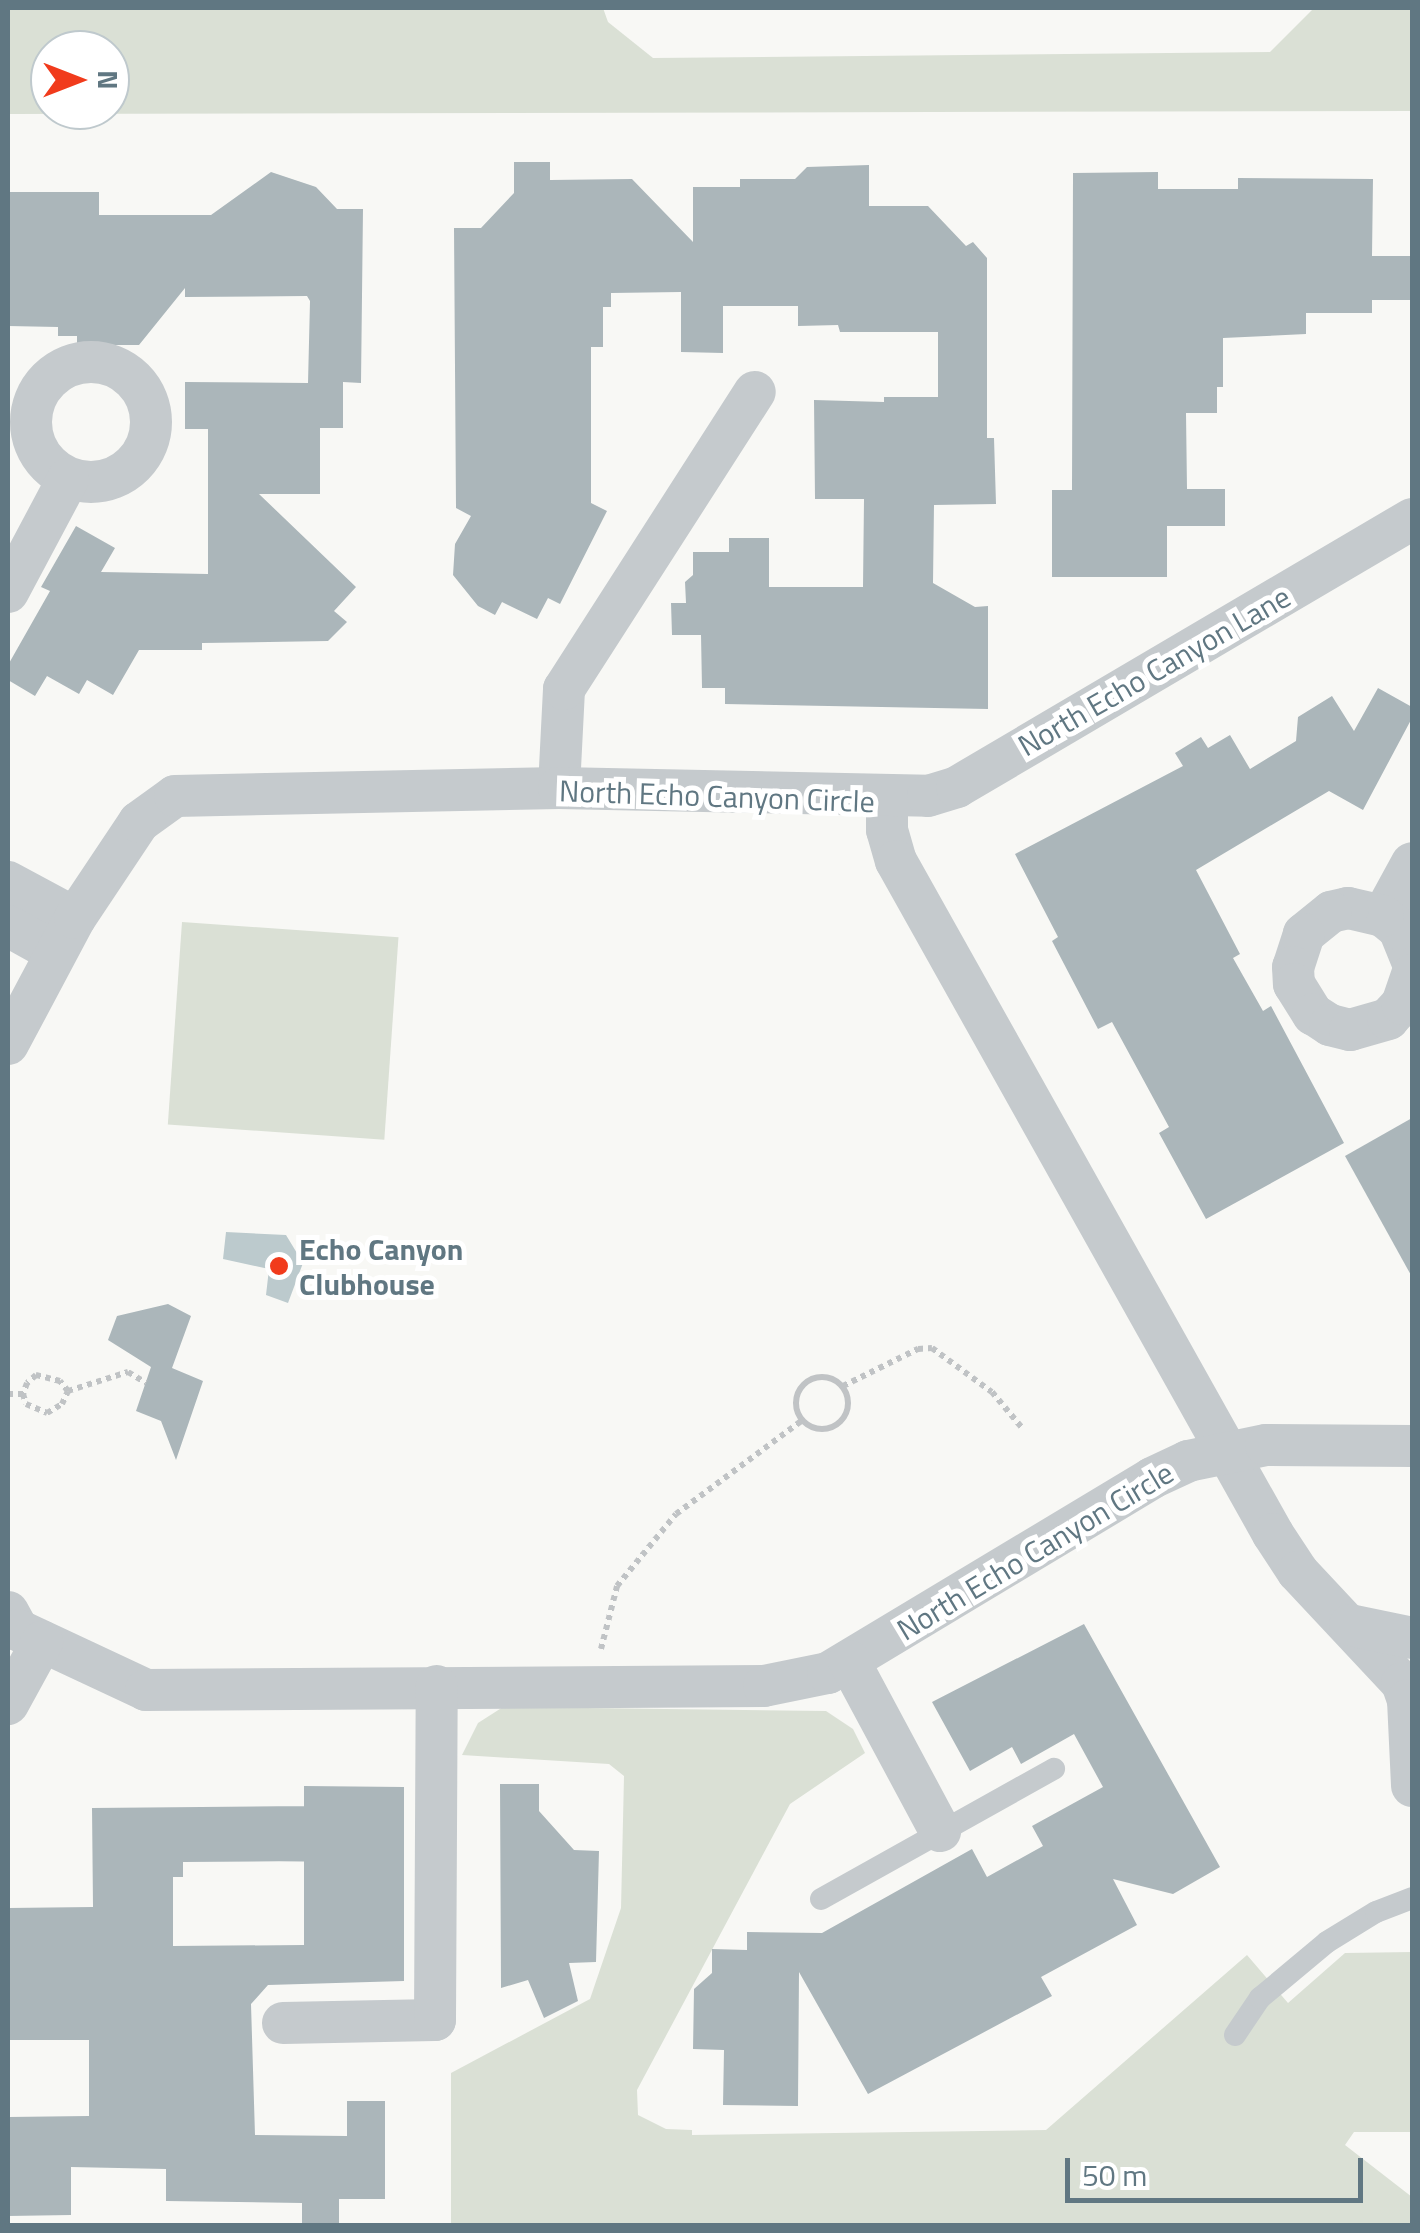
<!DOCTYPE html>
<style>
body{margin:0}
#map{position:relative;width:1420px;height:2233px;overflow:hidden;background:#f8f8f5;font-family:"Titillium Web",sans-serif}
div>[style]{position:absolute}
.green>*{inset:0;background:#dae0d5;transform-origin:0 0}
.water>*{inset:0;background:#bccacd}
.building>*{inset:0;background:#abb6ba}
.path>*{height:6px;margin-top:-3px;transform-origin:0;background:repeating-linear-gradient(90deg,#c0c3c5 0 5px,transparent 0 10px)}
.path>.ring{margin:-3px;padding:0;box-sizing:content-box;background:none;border:6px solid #c0c3c5;border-radius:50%}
.service>*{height:22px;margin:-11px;padding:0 11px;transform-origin:11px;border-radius:11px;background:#c5cacd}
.minor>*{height:42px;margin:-21px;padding:0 21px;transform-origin:21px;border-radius:21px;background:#c5cacd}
.minor>.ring{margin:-21px;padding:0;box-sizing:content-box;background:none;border:42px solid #c5cacd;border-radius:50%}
.dots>*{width:28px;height:28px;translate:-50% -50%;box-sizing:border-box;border:5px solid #fff;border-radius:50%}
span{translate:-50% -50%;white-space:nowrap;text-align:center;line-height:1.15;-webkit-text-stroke:10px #fff;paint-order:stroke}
.street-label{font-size:30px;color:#607782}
.poi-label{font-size:30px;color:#607782;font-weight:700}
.left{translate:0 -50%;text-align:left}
.frame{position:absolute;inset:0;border:10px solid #607782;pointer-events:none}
.north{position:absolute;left:30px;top:30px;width:100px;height:100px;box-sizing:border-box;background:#fff;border:2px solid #bfc9cd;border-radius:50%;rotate:90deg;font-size:28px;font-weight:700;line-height:40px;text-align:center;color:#607782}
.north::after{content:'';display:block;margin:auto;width:35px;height:45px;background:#f13b1c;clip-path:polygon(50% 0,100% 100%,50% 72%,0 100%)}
.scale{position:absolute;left:1065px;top:2158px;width:298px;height:45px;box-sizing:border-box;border:5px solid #607782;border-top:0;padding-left:12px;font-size:30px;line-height:35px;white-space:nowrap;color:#607782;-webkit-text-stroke:8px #fff;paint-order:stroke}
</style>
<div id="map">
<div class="green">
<div style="clip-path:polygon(evenodd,8px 8px,603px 8px,608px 22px,653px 58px,1270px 52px,1314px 8px,1412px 8px,1412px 111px,8px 114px,8px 8px,50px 50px,110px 50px,110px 110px,50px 110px,50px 50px)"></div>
<div style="left:182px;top:922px;width:217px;height:203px;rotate:4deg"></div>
<div style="clip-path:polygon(503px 1707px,826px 1711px,853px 1729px,865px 1753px,790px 1804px,637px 2090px,638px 2115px,666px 2129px,692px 2130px,692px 2135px,1046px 2130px,1247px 1955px,1288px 2003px,1345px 1953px,1412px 1952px,1412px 2132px,1354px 2132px,1345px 2145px,1412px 2197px,1412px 2225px,451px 2226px,451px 2073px,590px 1999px,621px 1908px,624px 1776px,609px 1764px,462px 1755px,478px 1723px)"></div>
</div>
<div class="water">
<div style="clip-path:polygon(226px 1232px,286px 1235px,303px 1263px,288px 1303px,266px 1295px,269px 1269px,223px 1259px)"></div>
</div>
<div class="building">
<div style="clip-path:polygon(514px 162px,550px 162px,550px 180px,632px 179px,693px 242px,693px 187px,740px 187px,740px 179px,795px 179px,807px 167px,869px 165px,869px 206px,928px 206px,966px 246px,973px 242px,987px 258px,987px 438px,994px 438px,996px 504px,934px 505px,933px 583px,975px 607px,988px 606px,988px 709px,725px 704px,725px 688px,702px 688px,701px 635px,672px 635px,671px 603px,686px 603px,685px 582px,693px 575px,693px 552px,729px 552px,729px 538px,769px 538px,769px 587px,863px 587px,864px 499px,815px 499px,814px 400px,884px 402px,884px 397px,938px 397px,938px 332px,840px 332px,838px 325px,798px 326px,798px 306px,723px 306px,723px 353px,681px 352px,681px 292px,611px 293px,611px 307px,603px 307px,603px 347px,591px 347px,591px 503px,607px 511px,560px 604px,548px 598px,537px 619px,502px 602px,495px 615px,478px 606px,453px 575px,455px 544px,471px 516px,456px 508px,454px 228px,481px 228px,514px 193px)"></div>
<div style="clip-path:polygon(271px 172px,316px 187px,337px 209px,363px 209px,361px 383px,343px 382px,343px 428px,320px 428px,320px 494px,259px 494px,356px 587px,334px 611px,347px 622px,328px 641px,202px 643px,202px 650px,139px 650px,113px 695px,87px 680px,79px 694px,47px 676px,35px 696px,8px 680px,8px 665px,50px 591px,41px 587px,76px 526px,115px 548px,101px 572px,208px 574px,208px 429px,185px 429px,185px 382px,308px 383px,310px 301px,307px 296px,185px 297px,185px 288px,139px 345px,77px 345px,77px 336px,58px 336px,58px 327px,8px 326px,8px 192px,99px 192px,99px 215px,211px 215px)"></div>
<div style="clip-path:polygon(1158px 172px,1158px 189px,1238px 189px,1238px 178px,1373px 179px,1372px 256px,1412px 256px,1412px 300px,1372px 300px,1372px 313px,1306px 313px,1306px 334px,1223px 338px,1223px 387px,1217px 387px,1217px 413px,1186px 413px,1187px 489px,1225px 489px,1225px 526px,1167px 526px,1167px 577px,1052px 577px,1052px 490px,1072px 490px,1073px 173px)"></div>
<div style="clip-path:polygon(1378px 688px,1412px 707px,1412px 718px,1363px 810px,1329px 791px,1196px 870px,1240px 954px,1233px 958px,1263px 1011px,1271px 1006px,1344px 1143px,1206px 1219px,1159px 1133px,1169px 1127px,1112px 1022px,1098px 1029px,1052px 941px,1058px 937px,1015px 854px,1183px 766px,1175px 753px,1201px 737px,1208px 748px,1230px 735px,1250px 769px,1296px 741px,1298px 717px,1332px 696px,1354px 731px)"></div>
<div style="clip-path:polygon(1412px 1118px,1412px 1277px,1345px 1156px)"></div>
<div style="clip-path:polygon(168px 1304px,191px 1316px,172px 1368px,203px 1381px,176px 1460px,161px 1421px,136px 1411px,151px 1367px,108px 1340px,117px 1316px)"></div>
<div style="clip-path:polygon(1084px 1624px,1220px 1867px,1173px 1894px,1113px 1879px,1137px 1925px,1041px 1977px,1052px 1996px,868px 2094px,799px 1972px,798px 2106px,723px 2105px,724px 2050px,693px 2049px,694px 1989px,712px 1973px,712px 1949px,747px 1950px,747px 1932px,822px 1933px,972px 1849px,987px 1877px,1043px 1846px,1032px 1826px,1103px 1787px,1074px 1734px,1021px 1764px,1012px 1747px,970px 1771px,932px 1702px)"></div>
<div style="clip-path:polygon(500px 1784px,539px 1784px,539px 1811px,574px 1850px,599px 1851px,596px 1962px,569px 1963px,578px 2001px,544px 2018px,528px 1980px,501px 1988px)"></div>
<div style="clip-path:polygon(evenodd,304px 1786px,404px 1787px,404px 1981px,268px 1985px,251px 2004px,255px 2135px,347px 2136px,347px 2101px,385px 2101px,385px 2199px,339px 2199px,339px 2226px,302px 2226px,302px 2203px,166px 2201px,166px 2169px,71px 2167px,71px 2215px,8px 2216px,8px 2117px,89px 2116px,89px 2040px,8px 2040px,8px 1908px,93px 1907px,92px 1808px,304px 1806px,304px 1786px,304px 1861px,304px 1945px,173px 1946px,173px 1877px,183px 1877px,183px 1862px,304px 1861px)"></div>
</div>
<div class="path">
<div class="ring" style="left:796px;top:1377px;width:46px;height:46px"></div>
<div style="left:843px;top:1386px;width:84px;rotate:-26.3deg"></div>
<div style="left:918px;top:1349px;width:14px;rotate:-4deg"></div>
<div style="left:932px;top:1348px;width:74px;rotate:36.3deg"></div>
<div style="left:992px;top:1392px;width:48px;rotate:50deg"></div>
<div style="left:68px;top:1391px;width:13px;rotate:-129deg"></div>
<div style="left:60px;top:1381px;width:25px;rotate:-166deg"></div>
<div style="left:36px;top:1375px;width:12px;rotate:138deg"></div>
<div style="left:27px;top:1383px;width:12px;rotate:110deg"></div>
<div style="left:23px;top:1394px;width:10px;rotate:73deg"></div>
<div style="left:26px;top:1404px;width:23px;rotate:23deg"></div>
<div style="left:47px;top:1413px;width:17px;rotate:-31deg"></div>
<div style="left:62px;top:1404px;width:14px;rotate:-65deg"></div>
<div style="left:68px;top:1391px;width:63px;rotate:-17.6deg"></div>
<div style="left:128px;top:1372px;width:21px;rotate:31deg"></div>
<div style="left:8px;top:1394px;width:15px"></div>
<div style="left:601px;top:1649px;width:65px;rotate:-75.7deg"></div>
<div style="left:617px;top:1586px;width:93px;rotate:-50.7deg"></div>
<div style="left:676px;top:1514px;width:156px;rotate:-36.6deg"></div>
</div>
<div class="service">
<div style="left:821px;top:1899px;width:267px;rotate:-29.2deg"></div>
<div style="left:1235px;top:2035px;width:45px;rotate:-56deg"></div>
<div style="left:1260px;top:1998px;width:87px;rotate:-39.9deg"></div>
<div style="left:1327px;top:1942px;width:57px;rotate:-31.5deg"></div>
<div style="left:1376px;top:1912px;width:39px;rotate:-21deg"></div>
</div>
<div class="minor">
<div class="ring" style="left:31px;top:362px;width:78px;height:78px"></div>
<div style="left:8px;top:592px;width:128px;rotate:-62deg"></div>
<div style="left:559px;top:788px;width:99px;rotate:-87.1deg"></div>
<div style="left:564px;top:689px;width:353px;rotate:-57.3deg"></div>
<div style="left:887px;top:798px;width:32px;rotate:90deg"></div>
<div style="left:887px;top:830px;width:32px;rotate:74deg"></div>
<div style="left:896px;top:861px;width:771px;rotate:60.74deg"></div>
<div style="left:1273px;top:1534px;width:45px;rotate:56.7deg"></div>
<div style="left:1298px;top:1572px;width:152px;rotate:46.9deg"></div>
<div style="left:1402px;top:1683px;width:18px;rotate:71deg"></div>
<div style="left:1408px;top:1700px;width:86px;rotate:87.3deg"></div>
<div style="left:8px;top:882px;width:76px;rotate:28.2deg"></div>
<div style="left:1383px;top:916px;width:60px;rotate:-61.3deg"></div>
<div style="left:8px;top:926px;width:54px;rotate:29deg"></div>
<div style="left:1412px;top:961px;width:35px;rotate:-112deg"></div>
<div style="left:1399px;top:929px;width:21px;rotate:-141deg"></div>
<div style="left:1383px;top:916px;width:36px;rotate:-167deg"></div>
<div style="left:1348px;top:908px;width:17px;rotate:167deg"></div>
<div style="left:1331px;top:912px;width:35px;rotate:141deg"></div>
<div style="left:1304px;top:934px;width:35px;rotate:108deg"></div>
<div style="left:1293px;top:967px;width:17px;rotate:87deg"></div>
<div style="left:1294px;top:984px;width:36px;rotate:58deg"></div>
<div style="left:1313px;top:1014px;width:20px;rotate:33deg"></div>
<div style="left:1330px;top:1025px;width:21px;rotate:14deg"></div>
<div style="left:1350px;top:1030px;width:40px;rotate:-16deg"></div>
<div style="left:1388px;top:1019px;width:21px;rotate:-47deg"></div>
<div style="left:1402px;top:1004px;width:31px;rotate:-71deg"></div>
<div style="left:8px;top:1044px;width:143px;rotate:-62deg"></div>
<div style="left:75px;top:918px;width:115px;rotate:-56.3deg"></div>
<div style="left:139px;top:822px;width:44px;rotate:-35.8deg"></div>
<div style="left:175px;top:796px;width:384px;rotate:-1.2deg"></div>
<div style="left:559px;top:788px;width:369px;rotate:1.2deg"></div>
<div style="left:928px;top:796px;width:30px;rotate:-17deg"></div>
<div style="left:957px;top:787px;width:528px;rotate:-30.5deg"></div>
<div style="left:8px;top:1612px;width:21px;rotate:61deg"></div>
<div style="left:18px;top:1630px;width:141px;rotate:25.1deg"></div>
<div style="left:146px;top:1690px;width:618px;rotate:-0.37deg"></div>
<div style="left:764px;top:1686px;width:65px;rotate:-11.5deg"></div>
<div style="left:828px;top:1673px;width:378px;rotate:-31deg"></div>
<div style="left:1152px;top:1478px;width:40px;rotate:-25deg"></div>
<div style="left:1188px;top:1461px;width:80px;rotate:-11.6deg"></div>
<div style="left:1266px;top:1445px;width:146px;rotate:0.4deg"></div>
<div style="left:1350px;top:1625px;width:63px;rotate:11.8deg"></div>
<div style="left:849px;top:1661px;width:193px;rotate:61.8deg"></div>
<div style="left:8px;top:1704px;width:71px;rotate:-61.3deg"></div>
<div style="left:283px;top:2023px;width:152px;rotate:-1.1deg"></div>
<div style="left:435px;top:2020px;width:334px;rotate:-89.7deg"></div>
</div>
<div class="dots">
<div style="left:279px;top:1266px;background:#f13b1c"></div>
</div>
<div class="street-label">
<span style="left:1154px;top:671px;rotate:-30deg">North Echo Canyon Lane</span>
<span style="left:717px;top:796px;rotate:2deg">North Echo Canyon Circle</span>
<span style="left:1035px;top:1551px;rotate:-31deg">North Echo Canyon Circle</span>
</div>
<div class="poi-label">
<span class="left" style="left:299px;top:1266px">Echo Canyon<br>Clubhouse</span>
</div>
<div class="frame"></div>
<div class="north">N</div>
<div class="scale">50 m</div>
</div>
